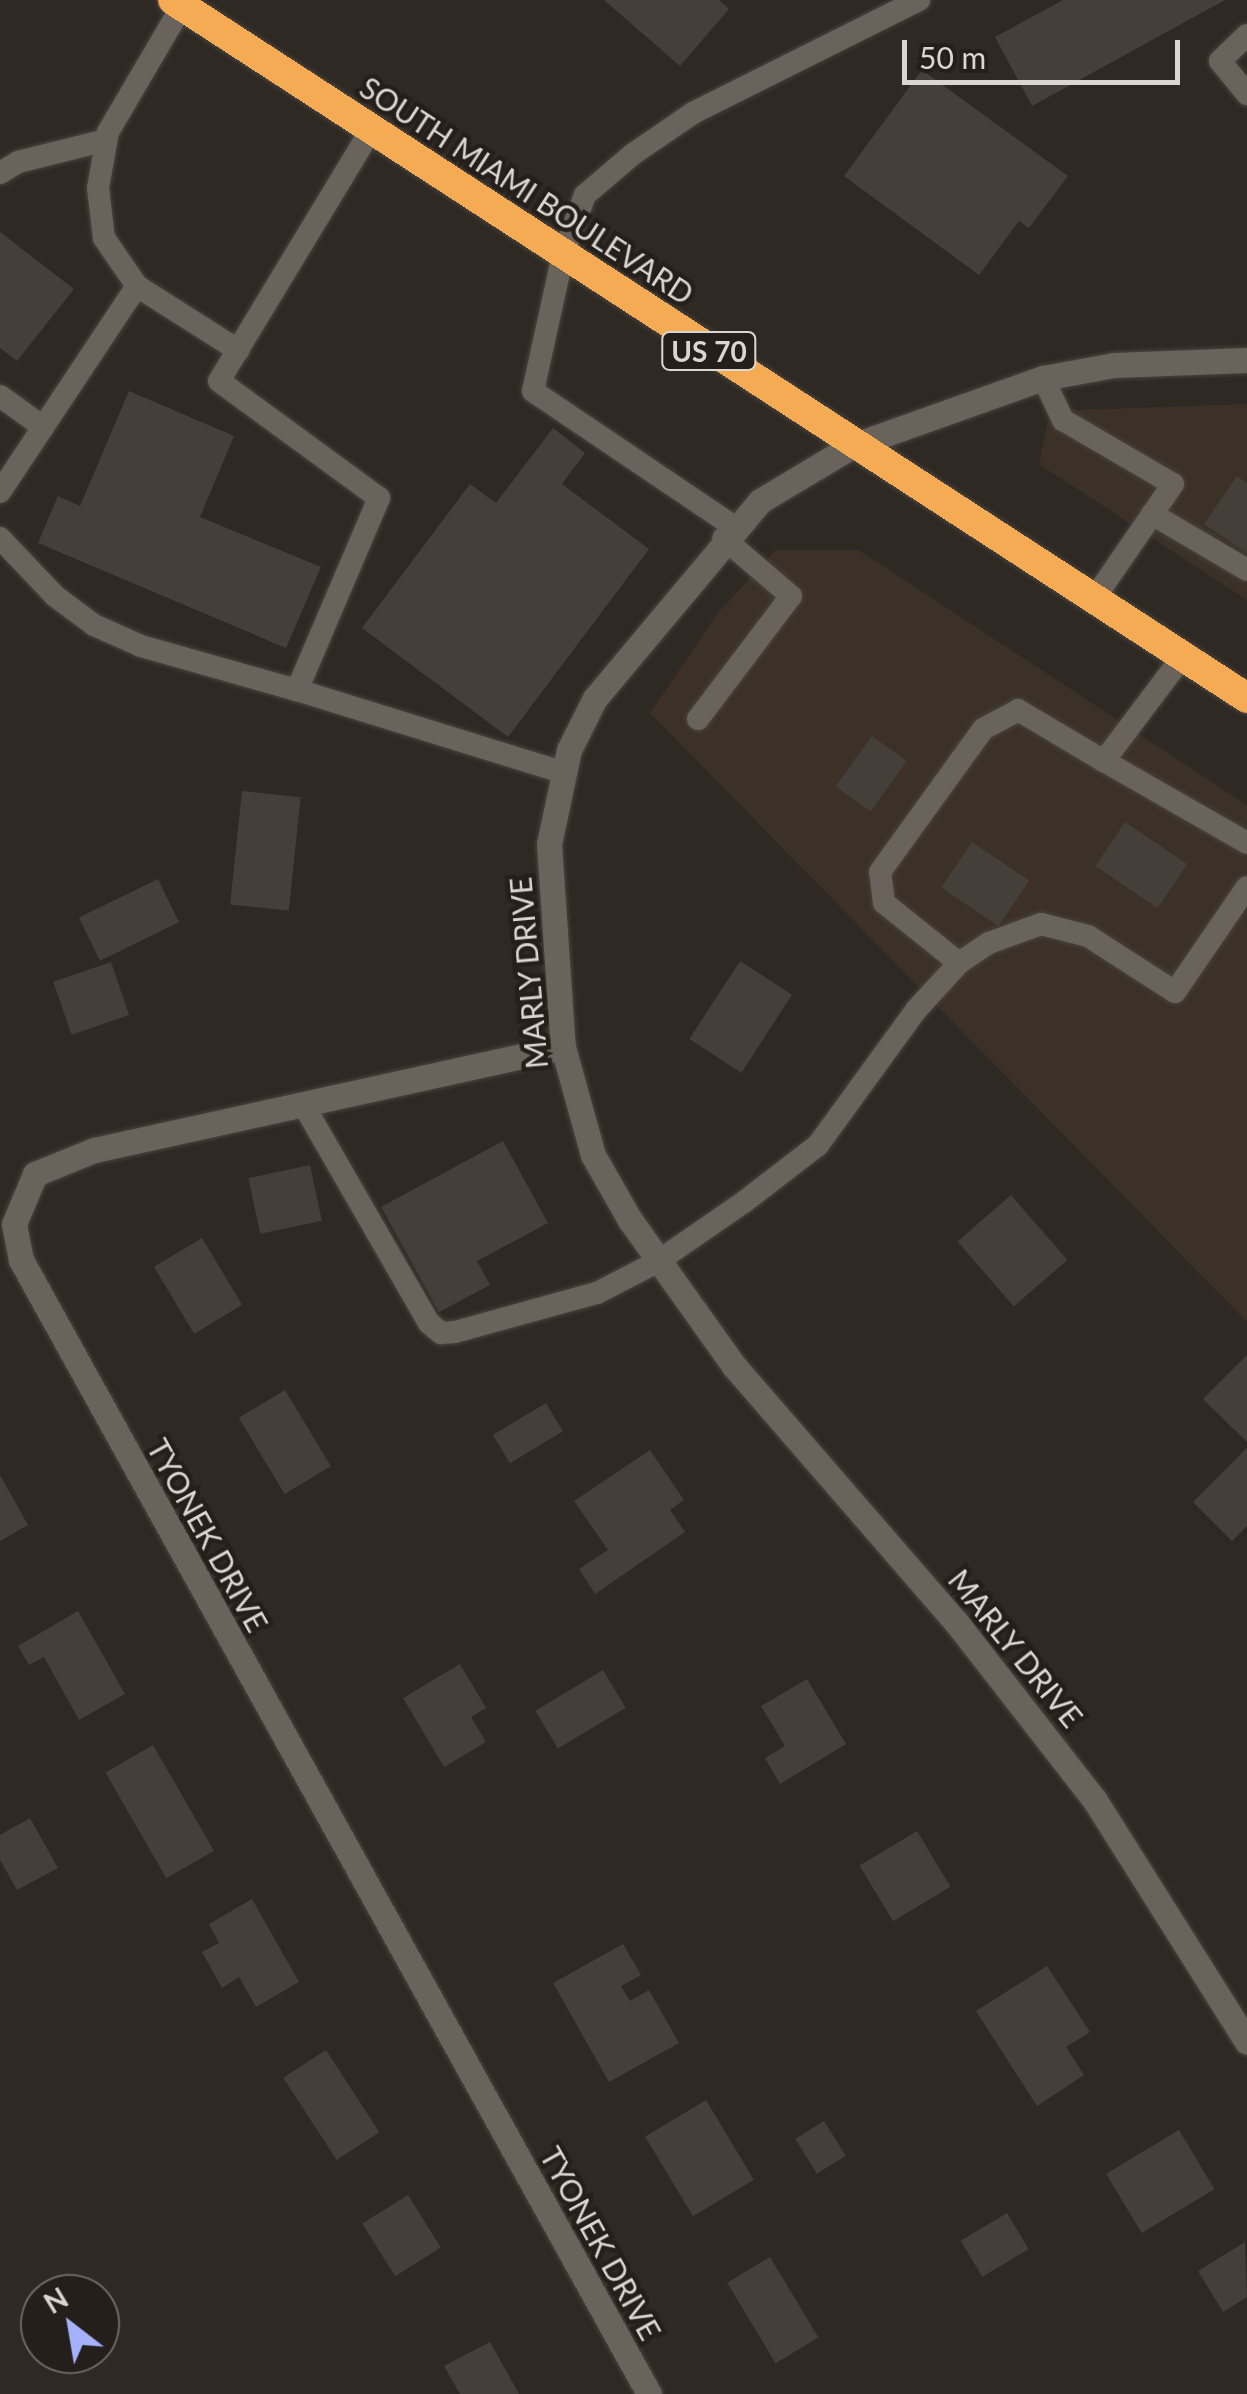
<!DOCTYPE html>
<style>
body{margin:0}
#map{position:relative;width:1247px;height:2394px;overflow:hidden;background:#2e2923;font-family:Lato,sans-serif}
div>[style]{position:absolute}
.built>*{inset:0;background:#3b3127}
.building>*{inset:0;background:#453f39;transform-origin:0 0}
.roads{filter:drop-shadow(0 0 2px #49443f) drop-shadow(0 0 2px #49443f)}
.lane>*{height:22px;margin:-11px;padding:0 11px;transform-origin:11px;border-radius:11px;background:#69635c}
.street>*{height:25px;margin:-12.5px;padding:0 12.5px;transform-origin:12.5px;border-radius:12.5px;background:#69635c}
.highway>*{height:30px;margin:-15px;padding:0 15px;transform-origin:15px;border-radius:15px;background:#f4ab54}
span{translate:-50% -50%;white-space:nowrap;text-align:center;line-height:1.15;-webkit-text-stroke:9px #241f1a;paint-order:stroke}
.shield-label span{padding:2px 8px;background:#241f1a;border:2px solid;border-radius:8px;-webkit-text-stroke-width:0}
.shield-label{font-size:28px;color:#dad6d2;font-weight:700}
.street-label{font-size:30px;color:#dad6d2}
.north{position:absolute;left:20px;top:2274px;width:100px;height:100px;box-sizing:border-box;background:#241f1a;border:2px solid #6d6864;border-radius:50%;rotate:329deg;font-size:28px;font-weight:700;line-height:40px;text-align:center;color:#dad6d2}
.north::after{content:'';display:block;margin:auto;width:35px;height:45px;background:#a6b1fc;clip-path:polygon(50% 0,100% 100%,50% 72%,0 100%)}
.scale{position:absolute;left:902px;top:40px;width:278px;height:45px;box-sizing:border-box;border:5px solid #dad6d2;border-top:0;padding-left:12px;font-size:30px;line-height:35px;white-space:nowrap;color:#dad6d2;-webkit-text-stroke:8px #241f1a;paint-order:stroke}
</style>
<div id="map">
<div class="built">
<div style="clip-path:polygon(1247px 404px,1247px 600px,1039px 464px,1050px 411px)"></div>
<div style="clip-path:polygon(776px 550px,859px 550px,1247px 805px,1247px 1322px,650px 713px,717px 614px)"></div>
</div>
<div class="building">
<div style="clip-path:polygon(604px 0,719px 0,729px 9px,680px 66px)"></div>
<div style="clip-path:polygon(1063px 0,1225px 0,1032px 106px,995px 37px)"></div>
<div style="clip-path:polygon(922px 70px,1068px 176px,1029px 228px,1019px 221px,979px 275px,844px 176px)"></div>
<div style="clip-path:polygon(0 232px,74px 289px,17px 361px,0 348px)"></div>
<div style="clip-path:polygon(129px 391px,234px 436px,200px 517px,321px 567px,286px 648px,38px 543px,58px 496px,80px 506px)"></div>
<div style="clip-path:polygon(553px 428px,585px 453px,562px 484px,649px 549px,508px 737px,362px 628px,470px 484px,496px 503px)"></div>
<div style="clip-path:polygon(1237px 476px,1247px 483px,1247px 553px,1204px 524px)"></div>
<div style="left:872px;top:736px;width:43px;height:62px;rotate:36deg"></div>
<div style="left:242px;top:791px;width:59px;height:114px;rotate:6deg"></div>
<div style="left:1125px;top:822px;width:75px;height:53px;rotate:34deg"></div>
<div style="left:972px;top:842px;width:69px;height:55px;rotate:34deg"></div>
<div style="left:158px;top:879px;width:48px;height:88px;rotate:64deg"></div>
<div style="left:740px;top:961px;width:62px;height:93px;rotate:33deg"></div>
<div style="left:111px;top:962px;width:56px;height:61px;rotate:71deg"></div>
<div style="clip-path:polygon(503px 1141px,548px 1223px,477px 1261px,490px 1285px,439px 1312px,381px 1207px)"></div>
<div style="left:310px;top:1165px;width:57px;height:63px;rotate:78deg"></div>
<div style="left:1011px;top:1195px;width:86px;height:71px;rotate:49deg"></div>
<div style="left:202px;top:1238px;width:78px;height:56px;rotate:59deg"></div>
<div style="clip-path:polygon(1247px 1355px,1247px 1442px,1203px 1399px)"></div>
<div style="left:285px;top:1390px;width:89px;height:54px;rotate:59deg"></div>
<div style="left:546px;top:1403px;width:33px;height:62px;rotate:59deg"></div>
<div style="clip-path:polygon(1247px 1448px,1247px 1526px,1232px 1541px,1193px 1502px)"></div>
<div style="clip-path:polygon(650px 1450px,684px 1500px,670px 1510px,685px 1532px,595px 1594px,579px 1569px,608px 1550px,574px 1501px)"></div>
<div style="clip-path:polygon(0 1475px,28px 1525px,0 1541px)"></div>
<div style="clip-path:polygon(78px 1611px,125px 1694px,79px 1720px,44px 1657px,29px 1665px,18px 1646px)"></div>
<div style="clip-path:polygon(460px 1664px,486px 1708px,471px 1717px,486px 1742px,444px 1767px,403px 1698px)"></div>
<div style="left:603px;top:1670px;width:44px;height:79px;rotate:59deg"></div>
<div style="clip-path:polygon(807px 1679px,846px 1744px,780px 1784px,765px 1758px,785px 1746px,761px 1706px)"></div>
<div style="left:153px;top:1745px;width:122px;height:55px;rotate:60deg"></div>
<div style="clip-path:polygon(30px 1818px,58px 1868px,17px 1890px,0 1860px,0 1835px)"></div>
<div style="left:917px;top:1831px;width:65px;height:67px;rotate:59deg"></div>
<div style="clip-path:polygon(252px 1899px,299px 1982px,256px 2007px,239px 1977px,222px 1988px,202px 1952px,219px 1943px,209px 1924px)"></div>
<div style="clip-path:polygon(623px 1944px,641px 1975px,621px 1986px,630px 2001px,649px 1990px,679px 2043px,609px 2082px,553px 1983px)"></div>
<div style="clip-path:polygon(1047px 1966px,1090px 2032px,1066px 2047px,1084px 2075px,1037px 2106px,976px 2011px)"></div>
<div style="left:326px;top:2050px;width:98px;height:51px;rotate:57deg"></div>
<div style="left:706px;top:2100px;width:93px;height:71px;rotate:59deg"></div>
<div style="left:824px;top:2121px;width:41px;height:34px;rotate:58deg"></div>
<div style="left:1179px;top:2130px;width:69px;height:85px;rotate:59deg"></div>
<div style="left:408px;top:2195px;width:62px;height:54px;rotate:58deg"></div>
<div style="left:1007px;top:2213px;width:42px;height:54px;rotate:59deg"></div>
<div style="clip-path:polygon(1245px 2242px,1247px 2297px,1223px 2312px,1198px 2271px)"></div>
<div style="left:770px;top:2257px;width:94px;height:50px;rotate:59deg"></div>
<div style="clip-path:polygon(490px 2342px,519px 2394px,460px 2394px,444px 2366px)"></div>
</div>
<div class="roads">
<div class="lane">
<div style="left:182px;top:6px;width:146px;rotate:120.4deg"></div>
<div style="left:108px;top:132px;width:57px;rotate:100.1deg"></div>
<div style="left:98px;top:188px;width:50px;rotate:83.2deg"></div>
<div style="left:104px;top:238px;width:58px;rotate:55.5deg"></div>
<div style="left:137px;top:286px;width:120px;rotate:32.4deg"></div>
<div style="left:1247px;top:35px;width:37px;rotate:136deg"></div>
<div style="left:1220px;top:61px;width:43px;rotate:50.7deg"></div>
<div style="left:371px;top:130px;width:293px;rotate:121.2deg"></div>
<div style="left:219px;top:381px;width:198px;rotate:36.2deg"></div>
<div style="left:379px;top:498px;width:209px;rotate:113.1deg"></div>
<div style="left:297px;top:690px;width:277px;rotate:17.2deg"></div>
<div style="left:0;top:173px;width:21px;rotate:-31deg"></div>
<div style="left:18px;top:162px;width:91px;rotate:-14deg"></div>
<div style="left:1043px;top:378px;width:47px;rotate:64.5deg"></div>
<div style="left:1063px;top:420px;width:127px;rotate:30.2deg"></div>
<div style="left:1173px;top:484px;width:140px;rotate:124.5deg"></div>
<div style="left:0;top:396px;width:53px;rotate:35.8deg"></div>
<div style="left:0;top:492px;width:247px;rotate:-56.4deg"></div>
<div style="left:1152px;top:514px;width:110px;rotate:30.5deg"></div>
<div style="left:733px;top:526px;width:241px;rotate:-146deg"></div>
<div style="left:533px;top:391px;width:139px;rotate:-77.6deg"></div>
<div style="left:563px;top:255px;width:64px;rotate:-69.9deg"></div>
<div style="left:585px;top:195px;width:63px;rotate:-40.5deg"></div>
<div style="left:633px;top:154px;width:73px;rotate:-34.3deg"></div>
<div style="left:693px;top:113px;width:253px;rotate:-26.6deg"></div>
<div style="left:0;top:538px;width:80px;rotate:46.5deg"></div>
<div style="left:55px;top:596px;width:49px;rotate:36.6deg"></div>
<div style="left:94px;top:625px;width:51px;rotate:24.1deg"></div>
<div style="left:141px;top:646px;width:162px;rotate:15.8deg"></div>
<div style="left:1183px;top:656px;width:131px;rotate:127deg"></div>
<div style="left:1104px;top:761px;width:165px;rotate:29.8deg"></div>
<div style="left:698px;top:719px;width:154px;rotate:-52.9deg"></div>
<div style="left:791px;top:596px;width:89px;rotate:-139.5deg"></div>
<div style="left:959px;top:963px;width:96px;rotate:-141.3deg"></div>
<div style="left:884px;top:903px;width:31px;rotate:-97deg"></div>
<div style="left:880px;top:872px;width:176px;rotate:-54.2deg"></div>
<div style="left:983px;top:729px;width:40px;rotate:-28deg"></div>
<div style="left:1018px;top:710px;width:100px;rotate:30.7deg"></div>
<div style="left:303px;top:1104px;width:253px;rotate:60.1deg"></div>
<div style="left:429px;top:1323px;width:16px;rotate:40deg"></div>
<div style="left:441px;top:1333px;width:14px;rotate:-4deg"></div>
<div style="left:455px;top:1332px;width:147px;rotate:-15.4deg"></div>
<div style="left:597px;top:1293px;width:68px;rotate:-27.3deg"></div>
<div style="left:657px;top:1262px;width:106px;rotate:-34.6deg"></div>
<div style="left:744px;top:1202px;width:93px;rotate:-37.6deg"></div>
<div style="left:818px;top:1145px;width:167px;rotate:-54deg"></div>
<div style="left:916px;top:1010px;width:64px;rotate:-47.5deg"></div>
<div style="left:959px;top:963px;width:36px;rotate:-34deg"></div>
<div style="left:989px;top:943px;width:55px;rotate:-20.1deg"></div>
<div style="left:1041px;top:924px;width:49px;rotate:14.3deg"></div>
<div style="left:1088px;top:936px;width:103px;rotate:32.8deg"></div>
<div style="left:1175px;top:992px;width:127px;rotate:-55.6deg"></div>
</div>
<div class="street">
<div style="left:1247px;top:360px;width:133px;rotate:177.8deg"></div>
<div style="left:1114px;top:365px;width:72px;rotate:169.6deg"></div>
<div style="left:1043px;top:378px;width:203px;rotate:160.4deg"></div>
<div style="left:852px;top:446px;width:107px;rotate:149.1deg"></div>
<div style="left:760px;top:501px;width:257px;rotate:129.9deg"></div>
<div style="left:595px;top:698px;width:58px;rotate:116.6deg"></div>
<div style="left:569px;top:750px;width:96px;rotate:102deg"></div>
<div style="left:549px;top:844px;width:203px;rotate:86.1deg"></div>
<div style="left:563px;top:1047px;width:112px;rotate:74.5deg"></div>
<div style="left:593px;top:1155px;width:75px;rotate:60.4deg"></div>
<div style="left:630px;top:1220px;width:179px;rotate:54.5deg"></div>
<div style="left:734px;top:1366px;width:339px;rotate:49.1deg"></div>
<div style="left:956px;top:1622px;width:224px;rotate:52.1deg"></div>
<div style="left:1094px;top:1799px;width:287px;rotate:57.8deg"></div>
<div style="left:563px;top:1047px;width:480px;rotate:167.6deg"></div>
<div style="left:94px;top:1150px;width:64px;rotate:157.9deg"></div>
<div style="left:35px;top:1174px;width:54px;rotate:112.8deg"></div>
<div style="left:14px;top:1224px;width:37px;rotate:79deg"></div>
<div style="left:21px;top:1260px;width:1296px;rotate:61.02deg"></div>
</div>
<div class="highway">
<div style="left:173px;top:0;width:1281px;rotate:33.02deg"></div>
</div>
</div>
<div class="shield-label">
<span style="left:709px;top:351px">US 70</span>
</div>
<div class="street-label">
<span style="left:527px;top:190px;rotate:33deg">SOUTH MIAMI BOULEVARD</span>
<span style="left:528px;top:973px;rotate:-95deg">MARLY DRIVE</span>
<span style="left:208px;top:1535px;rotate:61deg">TYONEK DRIVE</span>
<span style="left:1016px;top:1648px;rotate:51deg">MARLY DRIVE</span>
<span style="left:601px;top:2243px;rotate:61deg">TYONEK DRIVE</span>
</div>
<div class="north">N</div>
<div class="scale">50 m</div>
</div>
